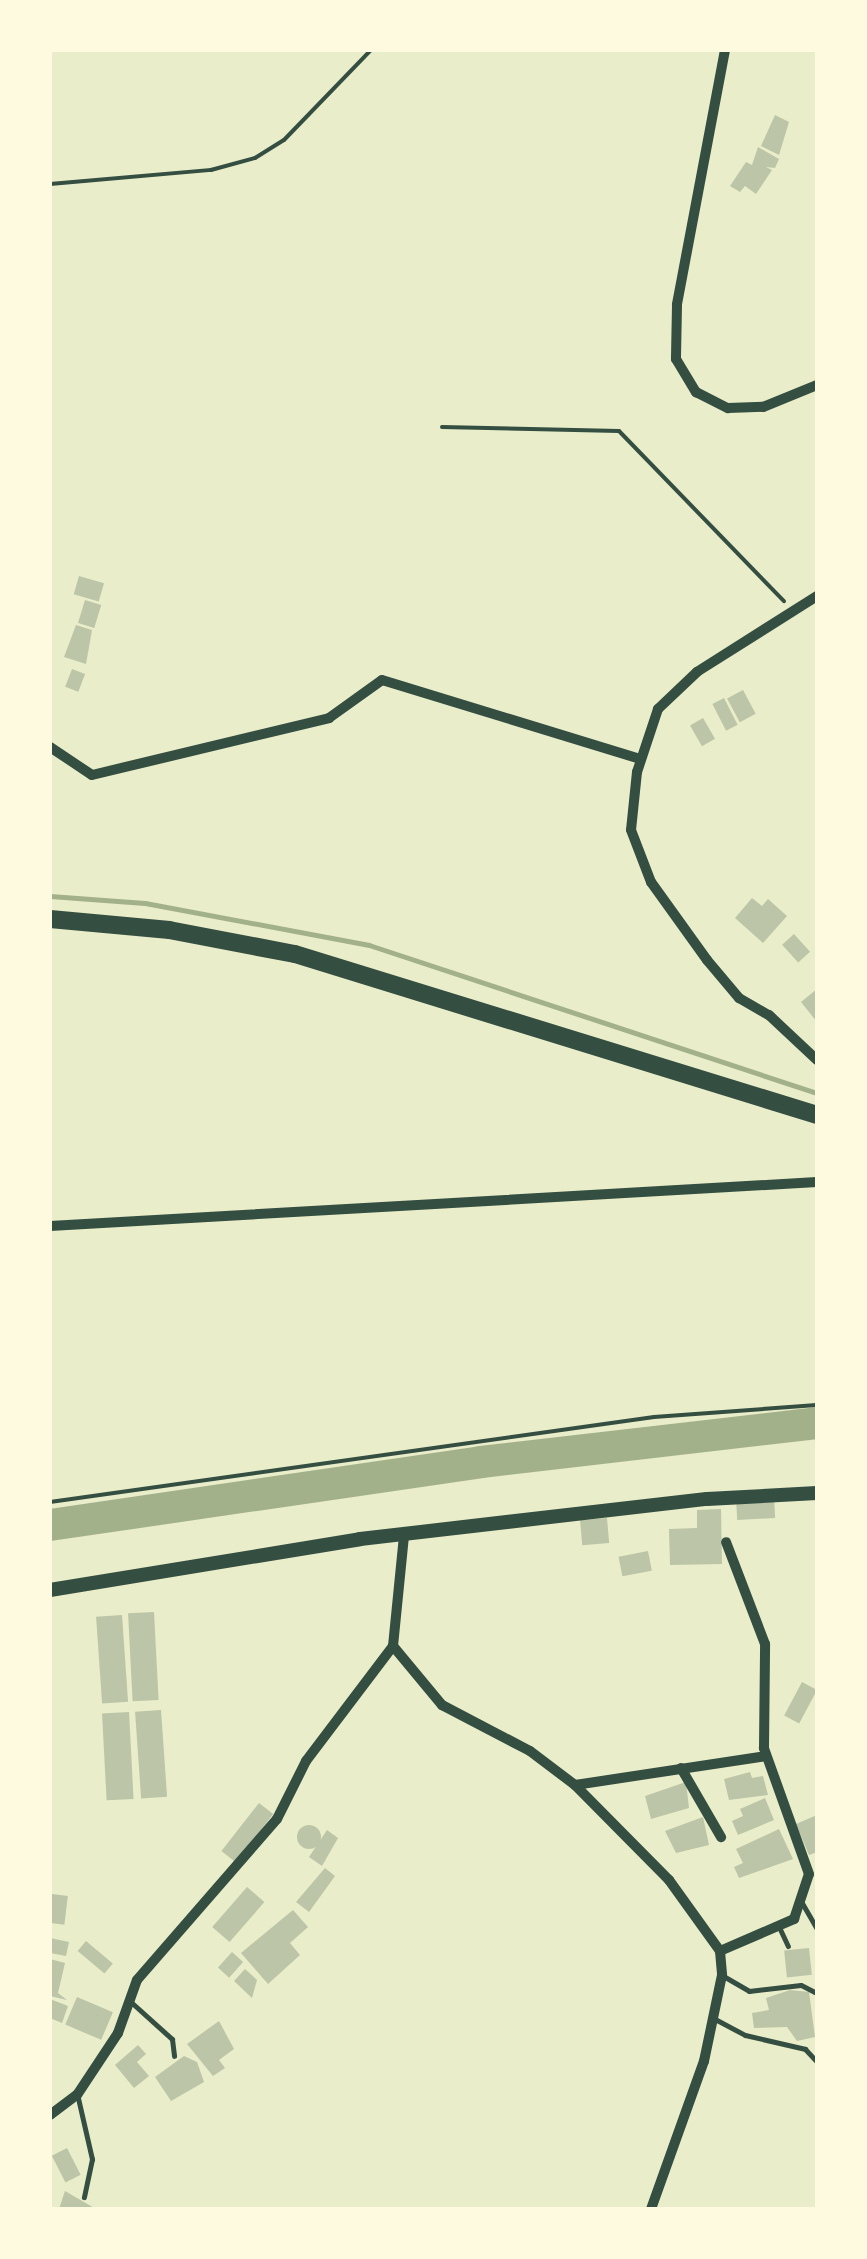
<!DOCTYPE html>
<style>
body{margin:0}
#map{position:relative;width:867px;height:2259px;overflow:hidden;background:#e9edc9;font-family:"Crimson Pro",serif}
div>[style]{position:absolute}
.stream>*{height:5px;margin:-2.5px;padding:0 2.5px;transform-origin:2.5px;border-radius:2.5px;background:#a3b18a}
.river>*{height:32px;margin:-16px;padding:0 16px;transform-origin:16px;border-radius:16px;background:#a3b18a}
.building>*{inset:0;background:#bcc5a7;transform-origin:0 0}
.round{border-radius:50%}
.path>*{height:4px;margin:-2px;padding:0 2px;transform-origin:2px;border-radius:2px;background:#344e41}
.service>*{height:5px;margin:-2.5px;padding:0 2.5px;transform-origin:2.5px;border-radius:2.5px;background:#344e41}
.minor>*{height:10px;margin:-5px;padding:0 5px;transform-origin:5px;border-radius:5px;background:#344e41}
.tertiary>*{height:14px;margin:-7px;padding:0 7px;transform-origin:7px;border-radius:7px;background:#344e41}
.trunk>*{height:18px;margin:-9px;padding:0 9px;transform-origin:9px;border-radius:9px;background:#344e41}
span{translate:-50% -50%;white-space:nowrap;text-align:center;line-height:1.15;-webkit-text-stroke:9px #fefae0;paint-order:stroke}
.frame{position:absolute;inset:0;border:52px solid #fefae0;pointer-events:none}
</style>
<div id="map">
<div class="stream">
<div style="left:50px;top:896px;width:95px;rotate:4.2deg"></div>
<div style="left:145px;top:903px;width:228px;rotate:10.6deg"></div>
<div style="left:369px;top:945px;width:472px;rotate:18.3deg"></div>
</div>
<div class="river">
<div style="left:50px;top:1525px;width:436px;rotate:-8.3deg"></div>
<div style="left:481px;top:1462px;width:338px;rotate:-6.6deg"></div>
</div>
<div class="building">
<div style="clip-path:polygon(775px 115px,789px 122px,779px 155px,761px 146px)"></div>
<div style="clip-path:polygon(758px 147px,779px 159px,775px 168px,766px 167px,772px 170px,756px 194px,745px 186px,740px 192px,730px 186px,746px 162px,752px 165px)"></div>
<div style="left:79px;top:576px;width:26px;height:19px;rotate:16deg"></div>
<div style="left:85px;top:600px;width:17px;height:24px;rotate:17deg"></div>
<div style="clip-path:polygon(76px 625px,92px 630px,86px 664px,64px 657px)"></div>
<div style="left:72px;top:669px;width:14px;height:19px;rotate:21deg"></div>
<div style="left:743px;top:690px;width:27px;height:18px;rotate:62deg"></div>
<div style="left:724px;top:698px;width:30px;height:13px;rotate:63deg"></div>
<div style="left:703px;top:718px;width:24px;height:15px;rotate:60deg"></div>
<div style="clip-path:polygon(752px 898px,762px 906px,768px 899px,787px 916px,763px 943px,735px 918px)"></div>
<div style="left:794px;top:934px;width:24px;height:16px;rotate:48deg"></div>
<div style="clip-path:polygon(817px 989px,817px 1022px,801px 1002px)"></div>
<div style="left:774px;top:1496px;width:22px;height:38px;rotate:87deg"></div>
<div style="clip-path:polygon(721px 1509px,722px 1564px,670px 1565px,669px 1529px,697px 1528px,697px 1510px)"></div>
<div style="left:607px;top:1518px;width:25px;height:27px;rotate:85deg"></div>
<div style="left:648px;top:1551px;width:20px;height:30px;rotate:79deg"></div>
<div style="left:154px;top:1612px;width:88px;height:26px;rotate:87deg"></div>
<div style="left:122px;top:1615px;width:87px;height:26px;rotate:86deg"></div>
<div style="left:802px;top:1682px;width:17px;height:38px;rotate:28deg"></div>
<div style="left:161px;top:1710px;width:87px;height:26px;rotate:86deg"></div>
<div style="left:129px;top:1712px;width:87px;height:27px;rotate:87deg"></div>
<div style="clip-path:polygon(750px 1772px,752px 1778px,763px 1776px,768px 1795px,729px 1800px,724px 1779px)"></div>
<div style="clip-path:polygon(686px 1782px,689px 1808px,651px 1819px,645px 1796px)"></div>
<div style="clip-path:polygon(765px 1798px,774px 1820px,738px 1835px,732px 1821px,743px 1816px,740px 1809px)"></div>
<div style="left:259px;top:1803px;width:18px;height:61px;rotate:38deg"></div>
<div style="clip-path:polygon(817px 1815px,817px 1852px,809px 1855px,796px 1824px)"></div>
<div style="clip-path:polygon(703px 1817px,709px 1845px,676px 1853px,665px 1831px)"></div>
<div class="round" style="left:297px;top:1825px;width:24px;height:24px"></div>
<div style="clip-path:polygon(779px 1829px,793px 1859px,739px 1878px,734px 1867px,743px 1863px,736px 1849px)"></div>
<div style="clip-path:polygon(327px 1830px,338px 1838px,322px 1866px,309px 1857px)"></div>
<div style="clip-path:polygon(325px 1868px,335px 1876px,309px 1912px,296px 1902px)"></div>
<div style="left:247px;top:1887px;width:23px;height:53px;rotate:41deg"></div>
<div style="left:52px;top:1894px;width:16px;height:29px;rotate:7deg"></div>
<div style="clip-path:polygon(293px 1910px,308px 1927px,290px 1943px,300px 1955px,268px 1984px,241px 1953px)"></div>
<div style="clip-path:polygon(50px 1938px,69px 1942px,66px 1956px,50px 1953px)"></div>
<div style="left:86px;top:1941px;width:35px;height:13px;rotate:40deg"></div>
<div style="left:809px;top:1948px;width:27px;height:25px;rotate:84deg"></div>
<div style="left:232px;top:1952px;width:15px;height:21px;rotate:42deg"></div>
<div style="clip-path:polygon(50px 1959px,65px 1963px,58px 1993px,67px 2000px,50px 1996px)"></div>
<div style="clip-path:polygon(245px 1969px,257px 1980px,252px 1998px,234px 1981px)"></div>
<div style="clip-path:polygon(790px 1990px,809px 1992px,815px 2037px,797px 2041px,787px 2027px,754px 2028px,752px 2013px,769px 2010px,766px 1998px)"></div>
<div style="left:77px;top:1997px;width:39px;height:30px;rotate:23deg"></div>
<div style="clip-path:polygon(50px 1999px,68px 2006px,62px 2023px,50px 2018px)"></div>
<div style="clip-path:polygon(219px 2021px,234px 2049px,219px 2060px,225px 2068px,213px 2076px,187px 2044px)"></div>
<div style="clip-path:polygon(138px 2045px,146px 2054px,137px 2062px,149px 2076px,134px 2088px,115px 2065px)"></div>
<div style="clip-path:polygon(184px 2056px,197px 2062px,204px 2082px,171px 2101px,155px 2077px)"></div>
<div style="left:67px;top:2148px;width:30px;height:17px;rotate:63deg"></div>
<div style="clip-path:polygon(65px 2191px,96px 2209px,59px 2209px)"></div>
</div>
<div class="path">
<div style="left:50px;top:184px;width:162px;rotate:-5deg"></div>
<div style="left:211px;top:170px;width:46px;rotate:-15.3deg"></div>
<div style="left:255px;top:158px;width:34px;rotate:-32deg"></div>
<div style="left:284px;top:140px;width:125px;rotate:-46deg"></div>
<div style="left:442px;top:427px;width:177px;rotate:1.3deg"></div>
<div style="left:619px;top:431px;width:237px;rotate:45.9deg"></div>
<div style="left:50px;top:1502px;width:610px;rotate:-8.01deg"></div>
<div style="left:654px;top:1417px;width:163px;rotate:-4.2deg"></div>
</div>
<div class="service">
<div style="left:802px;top:1903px;width:30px;rotate:60deg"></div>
<div style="left:779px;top:1927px;width:21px;rotate:65deg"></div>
<div style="left:725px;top:1977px;width:28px;rotate:30deg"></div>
<div style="left:749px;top:1991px;width:52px;rotate:-6.6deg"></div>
<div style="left:801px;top:1985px;width:18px;rotate:27deg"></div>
<div style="left:132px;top:2003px;width:54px;rotate:42deg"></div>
<div style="left:172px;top:2039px;width:17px;rotate:83deg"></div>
<div style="left:713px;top:2018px;width:36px;rotate:28deg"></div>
<div style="left:745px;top:2035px;width:62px;rotate:13.1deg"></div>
<div style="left:805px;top:2049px;width:18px;rotate:47deg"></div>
<div style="left:78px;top:2098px;width:63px;rotate:77.1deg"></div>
<div style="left:92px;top:2159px;width:39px;rotate:102deg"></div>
</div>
<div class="minor">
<div style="left:725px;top:50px;width:259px;rotate:100.7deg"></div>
<div style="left:677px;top:305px;width:54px;rotate:91.1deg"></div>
<div style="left:676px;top:359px;width:39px;rotate:59deg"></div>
<div style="left:696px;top:392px;width:36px;rotate:27deg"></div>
<div style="left:728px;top:408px;width:35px;rotate:-2deg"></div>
<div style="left:763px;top:407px;width:58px;rotate:-22.2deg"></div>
<div style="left:817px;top:596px;width:142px;rotate:147.7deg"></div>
<div style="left:697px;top:672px;width:54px;rotate:136.5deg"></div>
<div style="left:658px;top:709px;width:66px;rotate:108.4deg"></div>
<div style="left:637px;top:772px;width:58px;rotate:95.9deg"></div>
<div style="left:631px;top:830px;width:56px;rotate:69deg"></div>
<div style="left:651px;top:882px;width:96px;rotate:54.3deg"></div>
<div style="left:707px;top:960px;width:50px;rotate:49.9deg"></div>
<div style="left:739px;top:998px;width:34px;rotate:30deg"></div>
<div style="left:769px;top:1015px;width:66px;rotate:43.2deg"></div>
<div style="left:50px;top:747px;width:50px;rotate:33.7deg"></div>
<div style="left:92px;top:775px;width:244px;rotate:-13.5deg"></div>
<div style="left:329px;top:718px;width:65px;rotate:-35.6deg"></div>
<div style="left:382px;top:680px;width:270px;rotate:17deg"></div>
<div style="left:50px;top:1226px;width:768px;rotate:-3.28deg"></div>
<div style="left:393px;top:1646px;width:77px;rotate:50.3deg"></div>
<div style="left:442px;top:1705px;width:99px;rotate:27.6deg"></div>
<div style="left:530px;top:1751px;width:56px;rotate:37.1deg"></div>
<div style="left:575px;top:1785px;width:134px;rotate:45.3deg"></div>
<div style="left:669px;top:1880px;width:87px;rotate:54.3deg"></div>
<div style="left:720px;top:1951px;width:24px;rotate:85deg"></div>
<div style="left:722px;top:1975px;width:88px;rotate:101.8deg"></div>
<div style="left:704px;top:2061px;width:157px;rotate:109.7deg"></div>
<div style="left:681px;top:1768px;width:80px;rotate:59.9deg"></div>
<div style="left:575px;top:1785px;width:193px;rotate:-8.6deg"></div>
<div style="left:720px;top:1951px;width:81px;rotate:-23.4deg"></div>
<div style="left:794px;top:1919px;width:47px;rotate:-71.6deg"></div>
<div style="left:809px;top:1874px;width:134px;rotate:-109.7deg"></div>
<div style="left:764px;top:1748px;width:104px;rotate:-89.4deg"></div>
<div style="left:765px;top:1644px;width:109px;rotate:-110.9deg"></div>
<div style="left:50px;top:2115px;width:34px;rotate:-37deg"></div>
<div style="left:77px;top:2095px;width:74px;rotate:-56.5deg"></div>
<div style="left:118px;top:2033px;width:56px;rotate:-70.3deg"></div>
<div style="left:137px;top:1980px;width:213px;rotate:-49deg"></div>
<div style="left:277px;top:1819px;width:65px;rotate:-63.4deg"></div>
<div style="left:306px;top:1761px;width:144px;rotate:-52.9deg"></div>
<div style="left:393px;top:1646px;width:112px;rotate:-84.3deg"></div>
</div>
<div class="tertiary">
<div style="left:50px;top:1590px;width:314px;rotate:-9.3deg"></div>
<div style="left:360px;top:1539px;width:349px;rotate:-6.6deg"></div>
<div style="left:707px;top:1499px;width:110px;rotate:-3.1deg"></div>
</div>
<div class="trunk">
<div style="left:50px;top:919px;width:120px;rotate:5.3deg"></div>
<div style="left:169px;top:930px;width:128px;rotate:10.8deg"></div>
<div style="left:295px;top:954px;width:546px;rotate:17.14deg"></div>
</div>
<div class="frame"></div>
</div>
